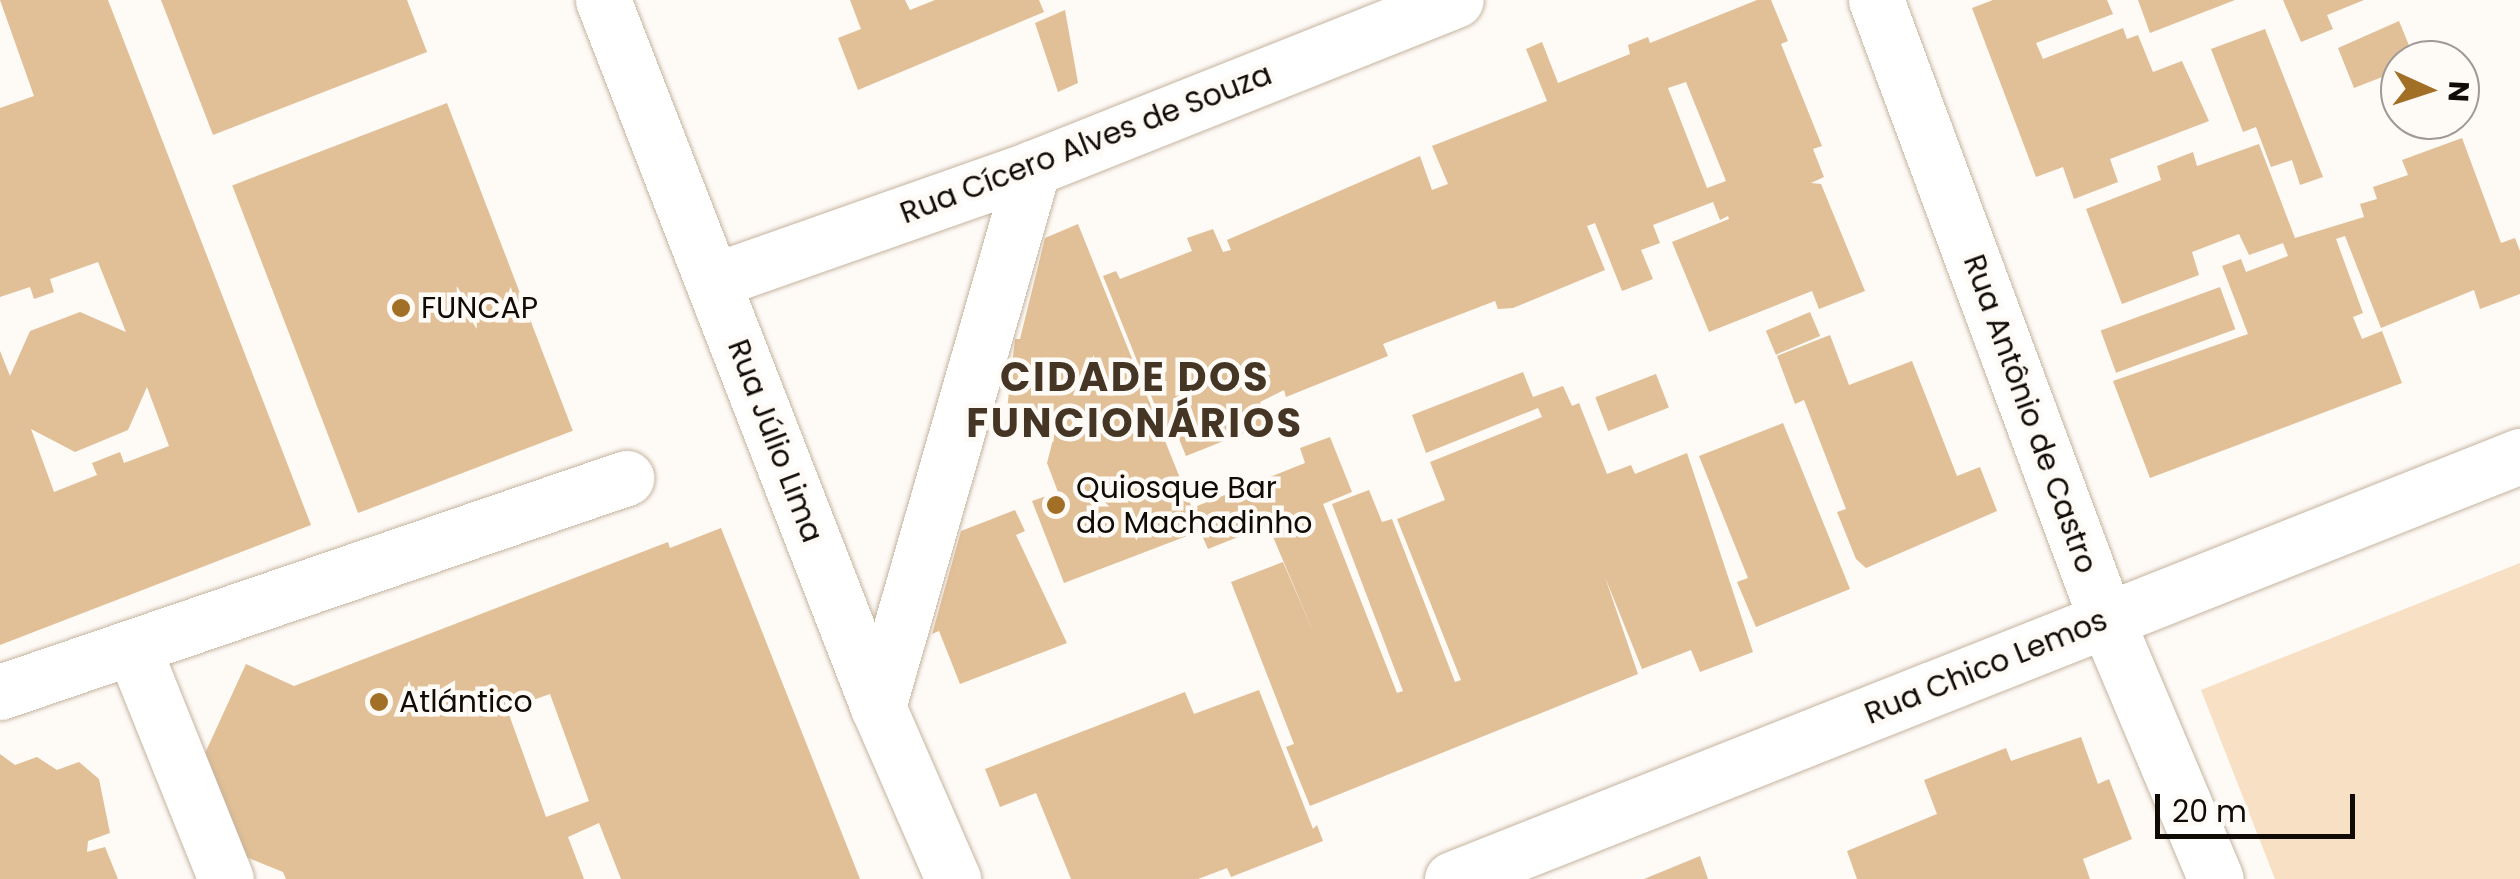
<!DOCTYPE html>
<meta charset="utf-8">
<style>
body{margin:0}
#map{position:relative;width:2520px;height:879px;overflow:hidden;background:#fefaf6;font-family:Poppins,sans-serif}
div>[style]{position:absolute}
.green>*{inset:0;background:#f7e0c4}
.building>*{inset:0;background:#e1bf97;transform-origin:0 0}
.roads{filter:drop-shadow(0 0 2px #c5b49f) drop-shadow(0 0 2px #c5b49f)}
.minor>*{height:55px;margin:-27.5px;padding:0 27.5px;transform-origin:27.5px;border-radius:27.5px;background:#fff}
.dots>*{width:28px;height:28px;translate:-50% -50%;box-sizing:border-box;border:5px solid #fefaf6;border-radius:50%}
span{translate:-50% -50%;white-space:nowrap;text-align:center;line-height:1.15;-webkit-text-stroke:9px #fefaf6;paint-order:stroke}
.street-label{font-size:30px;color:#110b05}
.poi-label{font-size:30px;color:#110b05}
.left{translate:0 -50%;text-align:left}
.district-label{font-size:40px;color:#443524;font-weight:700;letter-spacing:2.5px}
.north{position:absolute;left:2380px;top:40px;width:100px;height:100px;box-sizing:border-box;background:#fefaf6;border:2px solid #9f9a96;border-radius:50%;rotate:93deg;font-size:28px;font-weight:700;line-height:40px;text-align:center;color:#110b05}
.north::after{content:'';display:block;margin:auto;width:35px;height:45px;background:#a26f26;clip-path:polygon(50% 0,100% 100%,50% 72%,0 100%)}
.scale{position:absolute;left:2155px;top:794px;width:200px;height:45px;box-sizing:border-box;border:5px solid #110b05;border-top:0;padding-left:12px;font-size:30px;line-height:35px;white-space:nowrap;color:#110b05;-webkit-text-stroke:8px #fefaf6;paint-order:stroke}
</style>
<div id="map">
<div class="green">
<div style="clip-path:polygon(2520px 563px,2520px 879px,2275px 879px,2201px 690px)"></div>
</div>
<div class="building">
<div style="clip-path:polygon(evenodd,0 0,108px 0,311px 525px,0 645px,0 351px,10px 376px,30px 331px,80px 312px,126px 332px,98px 262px,50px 279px,54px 292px,34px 299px,30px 287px,0 297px,0 108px,34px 96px,0 0,147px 387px,169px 446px,124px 463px,120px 452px,92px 463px,97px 475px,54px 492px,31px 429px,75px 452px,128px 430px,147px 387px)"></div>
<div style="clip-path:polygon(161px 0,407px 0,427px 52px,213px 135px)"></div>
<div style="clip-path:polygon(850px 0,905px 0,910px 10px,935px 0,1039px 0,1044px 12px,858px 90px,838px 38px,861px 29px)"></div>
<div style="clip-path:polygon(evenodd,1757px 0,1771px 0,1788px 41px,1781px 44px,1822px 146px,1813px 149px,1824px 177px,1811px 183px,1821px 184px,1865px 291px,1819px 309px,1812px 291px,1709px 332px,1672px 242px,1729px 219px,1728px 216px,1720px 220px,1713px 202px,1653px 225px,1660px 243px,1641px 250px,1653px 279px,1622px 291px,1595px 223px,1587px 226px,1605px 270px,1513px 308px,1498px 309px,1495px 301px,1383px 344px,1388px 356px,1286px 397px,1284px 390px,1260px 402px,1269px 423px,1186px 456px,1177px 434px,1168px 438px,1103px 276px,1116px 271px,1120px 279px,1192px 251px,1187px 238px,1213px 229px,1223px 252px,1231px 250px,1227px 240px,1420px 156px,1432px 190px,1448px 184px,1432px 146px,1547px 101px,1526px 49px,1542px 42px,1558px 83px,1630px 54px,1628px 45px,1648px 37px,1650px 43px,1757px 0,1686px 82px,1726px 181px,1707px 188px,1668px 88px,1686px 82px)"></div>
<div style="clip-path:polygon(1993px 0,2107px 0,2113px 14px,2036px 43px,2043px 59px,2123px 28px,2127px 39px,2138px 35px,2153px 72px,2182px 61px,2209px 121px,2110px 159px,2118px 182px,2074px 199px,2063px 167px,2036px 177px,1972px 8px)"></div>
<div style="clip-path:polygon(2138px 0,2235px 0,2150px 33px)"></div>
<div style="clip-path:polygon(2283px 0,2364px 0,2327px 15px,2333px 29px,2301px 42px)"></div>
<div style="clip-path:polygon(1065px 10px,1078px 83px,1058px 92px,1035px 23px)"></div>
<div style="clip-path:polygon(2399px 21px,2415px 60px,2400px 60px,2400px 70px,2354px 88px,2338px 48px)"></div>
<div style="clip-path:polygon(2265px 29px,2323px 177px,2300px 185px,2292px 160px,2271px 167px,2256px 127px,2243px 132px,2211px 49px)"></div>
<div style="left:447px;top:103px;width:351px;height:230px;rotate:69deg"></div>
<div style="clip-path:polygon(2462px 138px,2501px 243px,2515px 238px,2520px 251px,2520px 294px,2480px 309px,2474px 290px,2381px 328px,2345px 236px,2336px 239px,2363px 313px,2353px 317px,2362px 339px,2382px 331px,2402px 383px,2150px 478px,2113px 381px,2248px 334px,2222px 266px,2241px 259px,2246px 272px,2288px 256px,2283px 243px,2249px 255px,2239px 234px,2192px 252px,2199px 275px,2122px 304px,2086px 209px,2161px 180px,2157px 166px,2193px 152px,2197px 166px,2259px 144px,2295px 238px,2364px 217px,2360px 204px,2377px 199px,2373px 187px,2408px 175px,2402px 160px)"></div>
<div style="clip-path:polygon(1078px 224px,1192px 508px,1305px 463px,1300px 448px,1330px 437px,1352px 492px,1323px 504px,1397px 693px,1403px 691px,1332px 504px,1369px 490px,1382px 522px,1392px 519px,1455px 682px,1461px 680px,1397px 519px,1445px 500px,1430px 462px,1542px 417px,1538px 408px,1426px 453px,1412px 415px,1523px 372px,1533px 397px,1563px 386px,1572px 406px,1579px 403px,1607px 474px,1631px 465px,1635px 474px,1687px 453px,1753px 652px,1700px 672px,1691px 650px,1642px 669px,1605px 577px,1638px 674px,1310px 806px,1286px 747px,1294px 744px,1231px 582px,1283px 562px,1316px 638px,1268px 525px,1208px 549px,1200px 531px,1064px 583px,1032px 501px,1058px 492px,1047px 463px,1055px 432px,1005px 427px,1015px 339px,1020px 339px,1045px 238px)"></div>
<div style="left:2220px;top:287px;width:45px;height:127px;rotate:70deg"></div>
<div style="left:1810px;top:312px;width:26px;height:48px;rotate:67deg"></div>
<div style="clip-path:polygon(1830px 335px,1849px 385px,1912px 361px,1957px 476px,1980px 467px,1997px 511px,1866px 568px,1856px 559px,1837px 512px,1846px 509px,1804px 400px,1795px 404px,1777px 356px)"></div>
<div style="left:1656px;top:374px;width:36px;height:65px;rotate:69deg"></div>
<div style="clip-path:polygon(1783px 423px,1850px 589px,1756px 627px,1737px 582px,1748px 578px,1699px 456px)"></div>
<div style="clip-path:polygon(1015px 510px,1025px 531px,1016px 535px,1067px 643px,960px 684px,939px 631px,932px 634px,961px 531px)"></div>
<div style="clip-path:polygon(evenodd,721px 528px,860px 879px,621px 879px,599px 823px,568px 837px,584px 879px,286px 879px,283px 872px,221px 847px,195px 775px,246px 664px,294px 686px,668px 542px,670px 548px,721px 528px,550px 694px,589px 801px,546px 817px,507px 709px,550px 694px)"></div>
<div style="clip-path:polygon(1259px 690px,1313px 829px,1317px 825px,1323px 841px,1231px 877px,1227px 868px,1198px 879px,1071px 879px,1036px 793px,1000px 807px,985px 769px,1185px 692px,1194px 714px)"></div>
<div style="clip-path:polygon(2081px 737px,2098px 784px,2109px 779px,2132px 839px,2083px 859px,2090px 879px,1857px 879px,1847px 851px,1937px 814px,1924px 780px,2006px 748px,2011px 761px)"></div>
<div style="clip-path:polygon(0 754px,15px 765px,37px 757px,57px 770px,79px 762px,99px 779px,110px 833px,88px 841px,87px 852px,105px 847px,118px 879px,0 879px)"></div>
<div style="clip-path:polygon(1700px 856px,1708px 879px,1644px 879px)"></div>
</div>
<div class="roads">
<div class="minor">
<div style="left:603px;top:0;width:759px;rotate:68.75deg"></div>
<div style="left:878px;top:707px;width:188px;rotate:66.4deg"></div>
<div style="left:1876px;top:0;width:660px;rotate:69.62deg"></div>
<div style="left:2106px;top:619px;width:282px;rotate:67.1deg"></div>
<div style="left:713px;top:281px;width:339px;rotate:-19.4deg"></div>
<div style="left:1033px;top:168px;width:455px;rotate:-21.7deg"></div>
<div style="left:133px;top:648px;width:249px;rotate:68.1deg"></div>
<div style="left:0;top:692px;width:662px;rotate:-18.87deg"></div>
<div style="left:878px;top:707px;width:561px;rotate:-73.96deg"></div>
<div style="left:1452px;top:879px;width:1149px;rotate:-21.61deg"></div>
</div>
</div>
<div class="dots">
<div style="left:401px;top:308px;background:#a26f26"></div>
<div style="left:1056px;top:505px;background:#a26f26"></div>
<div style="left:379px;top:702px;background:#a26f26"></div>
</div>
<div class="street-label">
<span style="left:1086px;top:144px;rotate:-21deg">Rua Cícero Alves de Souza</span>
<span style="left:2030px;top:414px;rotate:70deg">Rua Antônio de Castro</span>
<span style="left:775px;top:441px;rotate:69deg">Rua Júlio Lima</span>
<span style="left:1986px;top:667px;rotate:-22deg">Rua Chico Lemos</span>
</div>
<div class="poi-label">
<span class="left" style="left:421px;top:308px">FUNCAP</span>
<span class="left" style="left:1076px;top:505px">Quiosque Bar<br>do Machadinho</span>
<span class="left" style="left:399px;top:702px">Atlántico</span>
</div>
<div class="district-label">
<span style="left:1135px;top:400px">CIDADE DOS<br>FUNCIONÁRIOS</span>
</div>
<div class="north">N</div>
<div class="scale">20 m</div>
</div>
